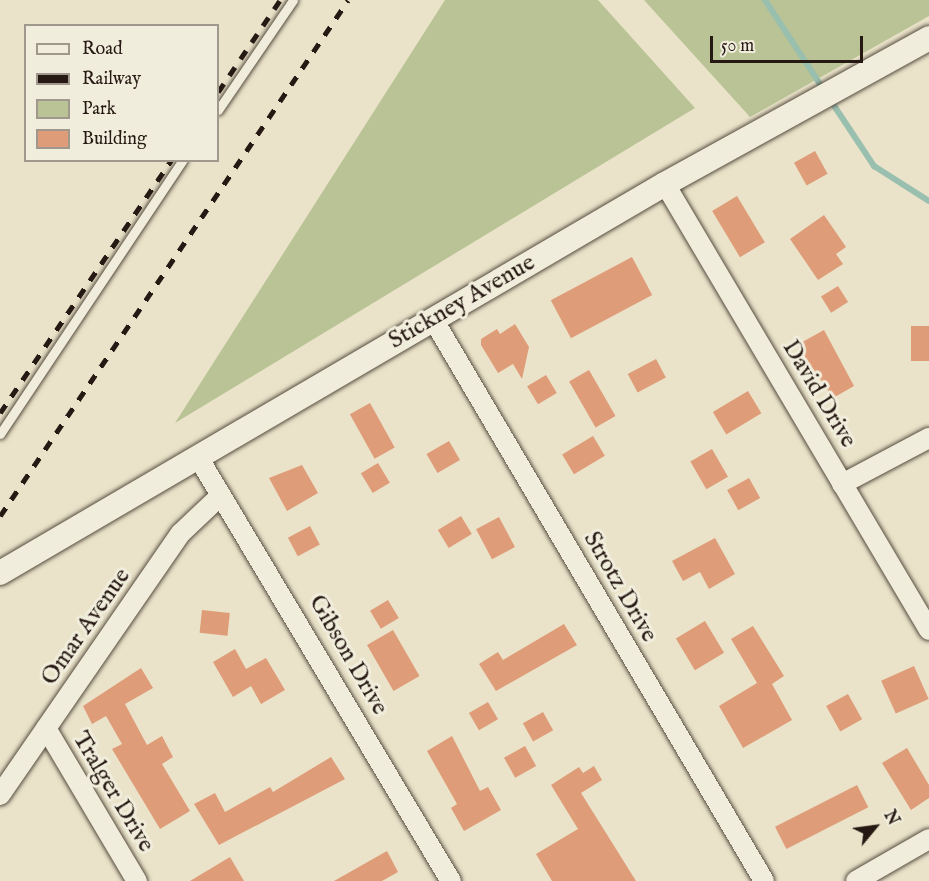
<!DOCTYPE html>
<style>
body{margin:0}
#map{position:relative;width:929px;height:881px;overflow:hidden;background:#eae3c9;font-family:"IM FELL English",serif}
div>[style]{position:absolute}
.green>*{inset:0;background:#b9c395}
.stream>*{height:6px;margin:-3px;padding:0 3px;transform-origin:3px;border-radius:3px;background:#99bfaf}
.building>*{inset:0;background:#df9c78;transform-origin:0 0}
.roads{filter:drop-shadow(0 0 2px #574c40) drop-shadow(0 0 2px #574c40)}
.service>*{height:9px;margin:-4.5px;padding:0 4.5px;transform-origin:4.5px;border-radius:4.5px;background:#f1eddc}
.minor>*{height:20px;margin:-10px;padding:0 10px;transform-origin:10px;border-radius:10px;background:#f1eddc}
.tertiary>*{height:24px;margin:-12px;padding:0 12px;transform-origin:12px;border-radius:12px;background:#f1eddc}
.rail>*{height:4.5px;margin-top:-2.25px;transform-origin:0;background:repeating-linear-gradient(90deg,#261913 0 10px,transparent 0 20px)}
span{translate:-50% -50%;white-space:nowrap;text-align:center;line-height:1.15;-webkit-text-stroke:6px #f1eddc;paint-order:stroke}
.street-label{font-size:24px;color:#261913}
.legend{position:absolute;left:24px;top:24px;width:195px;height:138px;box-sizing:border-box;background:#f1eddc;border:2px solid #a0988c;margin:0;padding:8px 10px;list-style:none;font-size:18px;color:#261913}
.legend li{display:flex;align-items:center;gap:12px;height:30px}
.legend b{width:30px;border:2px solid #a0988c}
.north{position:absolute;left:845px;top:797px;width:60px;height:60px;-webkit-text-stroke:4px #f1eddc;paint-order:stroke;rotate:61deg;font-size:16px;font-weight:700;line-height:24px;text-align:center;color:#261913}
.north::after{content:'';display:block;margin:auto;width:21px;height:27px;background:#261913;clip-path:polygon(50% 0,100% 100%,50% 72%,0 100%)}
.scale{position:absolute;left:710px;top:36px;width:153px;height:27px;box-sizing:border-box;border:3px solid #261913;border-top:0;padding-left:8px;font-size:18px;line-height:21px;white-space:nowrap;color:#261913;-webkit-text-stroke:4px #f1eddc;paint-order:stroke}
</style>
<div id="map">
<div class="green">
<div style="clip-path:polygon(445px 0,598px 0,695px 108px,175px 423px)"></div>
<div style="clip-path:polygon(644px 0,929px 0,929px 16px,750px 117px)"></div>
</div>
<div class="stream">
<div style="left:765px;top:0;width:108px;rotate:56.8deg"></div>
<div style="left:829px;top:98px;width:82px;rotate:56.5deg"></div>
<div style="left:874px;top:166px;width:65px;rotate:32.5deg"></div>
</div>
<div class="building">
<div style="left:815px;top:151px;width:26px;height:24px;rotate:61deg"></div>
<div style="left:737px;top:196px;width:54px;height:29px;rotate:59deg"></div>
<div style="clip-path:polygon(824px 215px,846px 247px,836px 254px,843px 264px,818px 280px,790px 239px)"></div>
<div style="left:632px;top:257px;width:43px;height:92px;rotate:62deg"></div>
<div style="left:838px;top:286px;width:19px;height:20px;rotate:58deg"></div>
<div style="clip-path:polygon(515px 324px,529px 347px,522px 379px,513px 364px,498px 373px,481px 345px,481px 339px,497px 329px,500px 334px)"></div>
<div style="left:929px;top:326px;width:35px;height:18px;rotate:90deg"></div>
<div style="clip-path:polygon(824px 330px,854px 386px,833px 398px,797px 345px)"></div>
<div style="left:656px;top:359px;width:21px;height:32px;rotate:62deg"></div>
<div style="left:589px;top:370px;width:53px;height:23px;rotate:60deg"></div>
<div style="left:546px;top:375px;width:21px;height:22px;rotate:59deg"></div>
<div style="left:748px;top:391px;width:26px;height:41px;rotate:59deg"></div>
<div style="left:370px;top:403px;width:51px;height:23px;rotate:61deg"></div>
<div style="left:593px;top:436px;width:23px;height:36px;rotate:59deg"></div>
<div style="left:449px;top:441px;width:22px;height:26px;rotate:60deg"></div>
<div style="left:712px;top:449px;width:32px;height:25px;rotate:60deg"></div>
<div style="left:378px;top:463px;width:23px;height:20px;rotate:59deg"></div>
<div style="clip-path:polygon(302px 465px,318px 493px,287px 511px,269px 478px)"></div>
<div style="left:749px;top:478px;width:23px;height:25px;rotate:61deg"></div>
<div style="left:461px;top:516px;width:21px;height:27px;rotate:59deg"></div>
<div style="left:499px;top:517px;width:34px;height:26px;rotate:62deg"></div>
<div style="left:310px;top:526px;width:21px;height:25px;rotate:62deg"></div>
<div style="clip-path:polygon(715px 538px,735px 574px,709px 589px,700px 572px,683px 581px,672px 561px)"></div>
<div style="left:388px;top:600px;width:21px;height:21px;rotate:59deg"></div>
<div style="left:202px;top:610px;width:28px;height:23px;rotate:6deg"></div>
<div style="left:705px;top:621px;width:37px;height:34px;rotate:59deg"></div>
<div style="clip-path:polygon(564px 624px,577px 645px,496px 691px,479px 664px,498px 652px,503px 660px)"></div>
<div style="clip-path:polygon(753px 626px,784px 676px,772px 684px,792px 720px,743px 748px,719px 706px,757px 683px,731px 639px)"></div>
<div style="left:393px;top:630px;width:53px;height:30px;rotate:60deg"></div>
<div style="clip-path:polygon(235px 649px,246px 669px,266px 658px,285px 690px,261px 704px,251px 686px,233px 697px,213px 662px)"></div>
<div style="left:914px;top:666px;width:36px;height:36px;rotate:66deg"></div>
<div style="clip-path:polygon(141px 668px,153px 688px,125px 704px,147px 745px,162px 736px,173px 757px,162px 764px,190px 811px,160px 829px,112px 749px,122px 744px,106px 716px,92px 724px,83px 706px)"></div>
<div style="left:848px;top:694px;width:29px;height:25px;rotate:61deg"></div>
<div style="left:488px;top:702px;width:20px;height:22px;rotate:60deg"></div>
<div style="left:543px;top:712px;width:21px;height:23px;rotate:61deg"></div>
<div style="clip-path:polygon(452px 736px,480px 791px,488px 787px,501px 810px,464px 831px,451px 808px,457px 804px,427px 751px)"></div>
<div style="left:525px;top:746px;width:23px;height:24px;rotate:61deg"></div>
<div style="clip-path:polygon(907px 748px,929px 785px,929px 798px,911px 810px,882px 763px)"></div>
<div style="clip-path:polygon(331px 757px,345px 779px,219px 845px,194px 804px,215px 793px,225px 812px,270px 787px,273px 792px)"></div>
<div style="clip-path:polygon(594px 766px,602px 780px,581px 793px,636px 881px,552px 881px,536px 854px,578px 829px,551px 785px,579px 767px,583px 773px)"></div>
<div style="left:857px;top:785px;width:25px;height:92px;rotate:63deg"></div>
<div style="clip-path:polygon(387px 851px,398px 872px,382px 881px,334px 881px)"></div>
<div style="clip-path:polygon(230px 857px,244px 881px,190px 881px)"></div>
</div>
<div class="roads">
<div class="service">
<div style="left:218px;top:110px;width:133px;rotate:-55.7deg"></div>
<div style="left:0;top:434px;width:329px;rotate:-56.3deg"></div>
</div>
<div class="minor">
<div style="left:665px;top:184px;width:518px;rotate:59.38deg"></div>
<div style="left:433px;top:319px;width:652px;rotate:59.5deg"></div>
<div style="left:198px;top:457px;width:494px;rotate:59.2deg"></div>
<div style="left:842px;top:484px;width:98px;rotate:-27.9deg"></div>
<div style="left:46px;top:728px;width:178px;rotate:59.3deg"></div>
<div style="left:0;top:795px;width:318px;rotate:-55.4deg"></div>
<div style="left:181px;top:533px;width:55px;rotate:-43.5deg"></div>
<div style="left:856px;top:881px;width:84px;rotate:-29.9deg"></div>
</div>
<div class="tertiary">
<div style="left:0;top:573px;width:770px;rotate:-30.33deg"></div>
<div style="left:665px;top:184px;width:302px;rotate:-28.9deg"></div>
</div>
</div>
<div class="rail">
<div style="left:218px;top:92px;width:111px;rotate:-56deg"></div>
<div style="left:0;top:413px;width:305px;rotate:-55.9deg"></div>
<div style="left:0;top:516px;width:622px;rotate:-56deg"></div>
</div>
<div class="street-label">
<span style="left:462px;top:302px;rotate:-30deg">Stickney Avenue</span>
<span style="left:819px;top:394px;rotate:59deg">David Drive</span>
<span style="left:620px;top:587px;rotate:60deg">Strotz Drive</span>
<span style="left:86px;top:627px;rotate:-55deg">Omar Avenue</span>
<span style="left:348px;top:655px;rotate:60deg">Gibson Drive</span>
<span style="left:113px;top:792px;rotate:59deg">Tralger Drive</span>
</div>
<ul class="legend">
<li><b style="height:8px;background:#f1eddc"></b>Road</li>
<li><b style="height:8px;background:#261913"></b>Railway</li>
<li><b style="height:16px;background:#b9c395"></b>Park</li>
<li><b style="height:16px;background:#df9c78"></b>Building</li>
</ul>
<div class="north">N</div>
<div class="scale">50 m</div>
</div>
